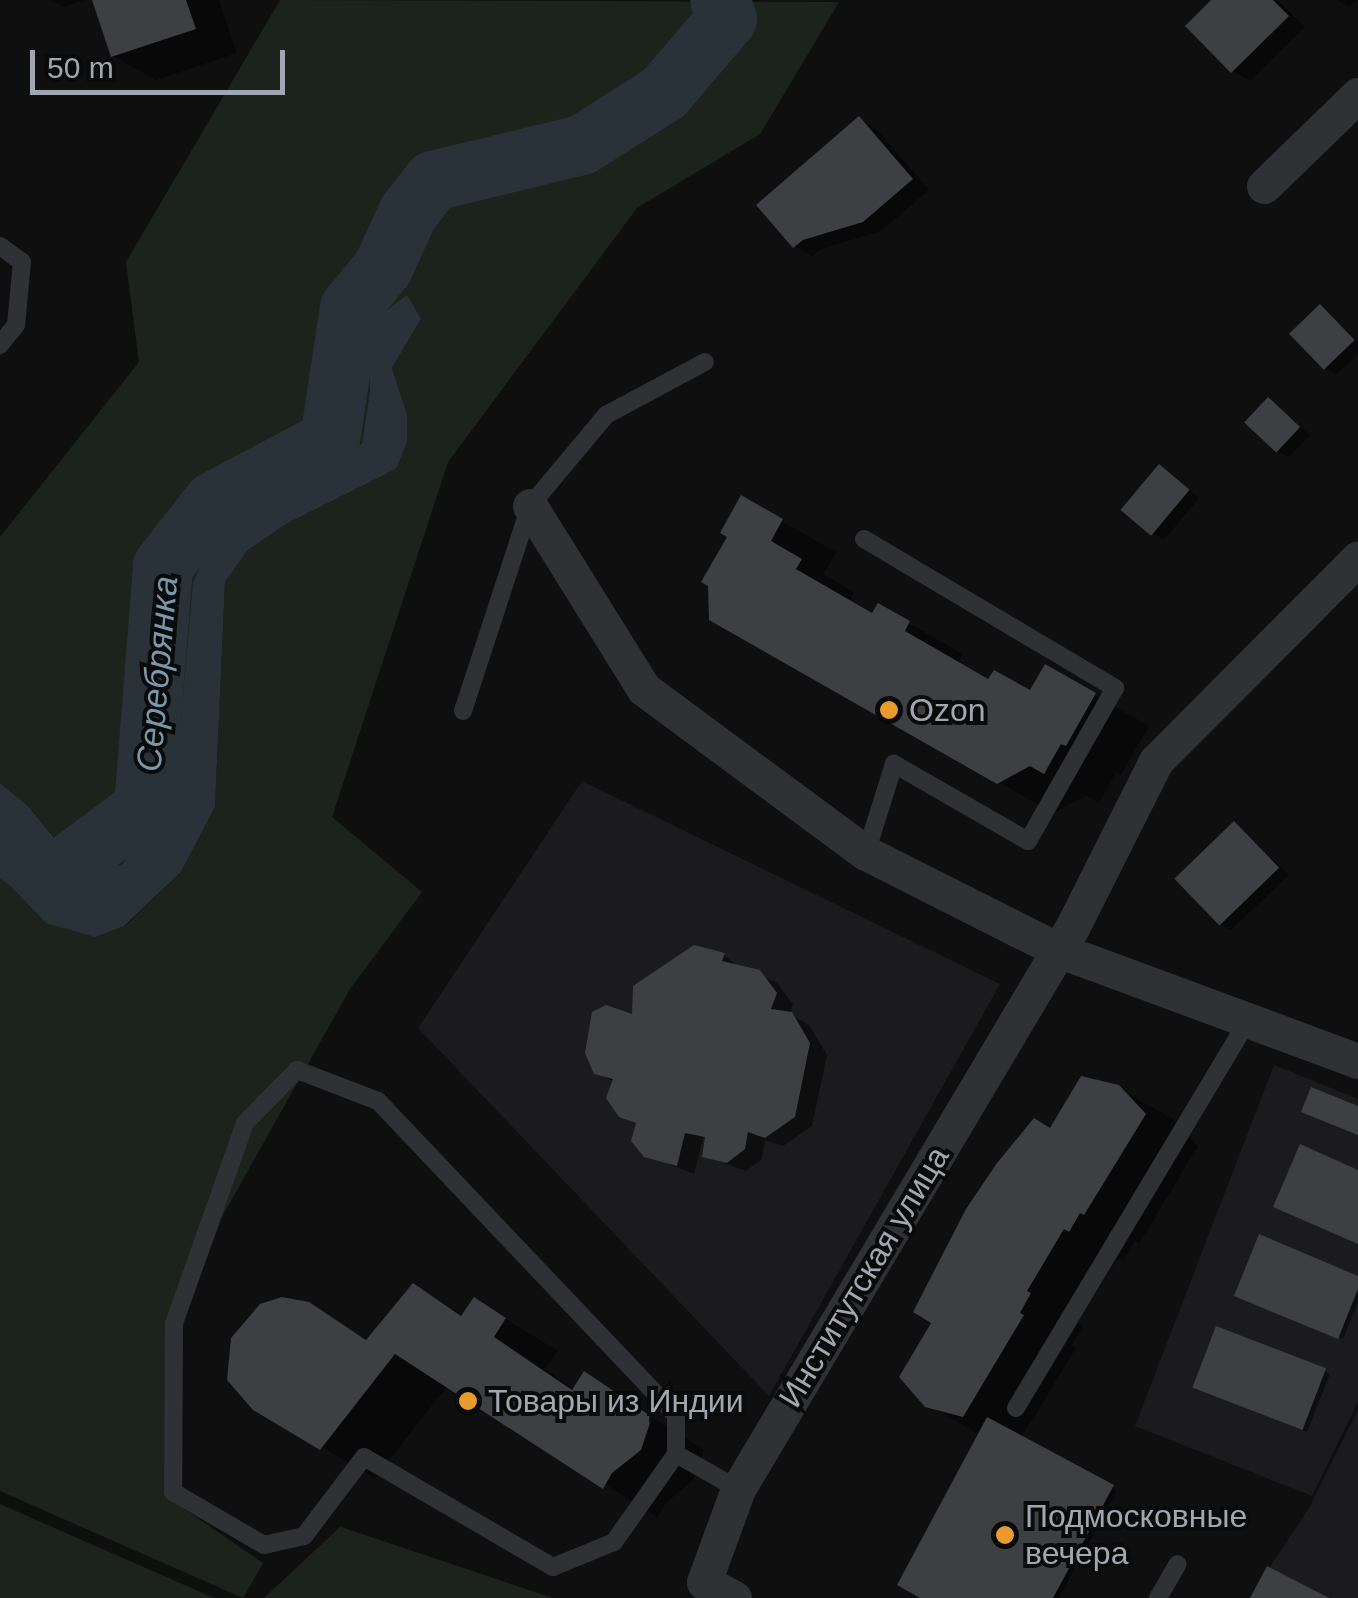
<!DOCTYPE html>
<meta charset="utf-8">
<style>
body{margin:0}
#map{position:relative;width:1358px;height:1598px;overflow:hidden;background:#0f0f10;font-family:Arial,sans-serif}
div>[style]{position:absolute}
.built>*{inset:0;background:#1b1b1d}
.green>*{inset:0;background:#1c231c}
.water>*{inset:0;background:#293238}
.shadow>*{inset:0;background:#0007}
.river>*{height:60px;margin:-30px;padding:0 30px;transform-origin:30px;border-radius:30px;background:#293238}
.building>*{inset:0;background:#3e3f43;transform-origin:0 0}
.lane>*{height:18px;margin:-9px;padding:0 9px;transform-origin:9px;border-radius:9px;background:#303135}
.street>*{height:35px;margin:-17.5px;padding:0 17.5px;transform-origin:17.5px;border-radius:17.5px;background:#303135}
.dots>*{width:28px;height:28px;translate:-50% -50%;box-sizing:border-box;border:5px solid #0a0a0b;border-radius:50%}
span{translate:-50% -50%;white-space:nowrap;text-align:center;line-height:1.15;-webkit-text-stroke:8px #0a0a0b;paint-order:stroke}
.poi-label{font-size:32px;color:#a1a7b1}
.left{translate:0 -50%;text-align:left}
.street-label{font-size:32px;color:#a1a7b1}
.water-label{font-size:35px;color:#7898ab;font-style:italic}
.scale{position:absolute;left:30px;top:50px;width:255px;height:45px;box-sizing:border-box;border:5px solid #a1a7b1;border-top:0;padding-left:12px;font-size:30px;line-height:35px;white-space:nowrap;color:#a1a7b1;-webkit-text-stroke:8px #0a0a0b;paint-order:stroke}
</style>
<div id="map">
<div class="built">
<div style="clip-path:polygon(582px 781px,1000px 984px,769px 1396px,418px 1028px)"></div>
<div style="clip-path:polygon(1274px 1065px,1358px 1099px,1358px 1402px,1312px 1496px,1135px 1426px)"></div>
<div style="clip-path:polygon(1358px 1410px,1358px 1598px,1249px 1598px,1309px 1508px)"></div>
</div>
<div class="green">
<div style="clip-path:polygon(280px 0,839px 2px,760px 134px,637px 208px,448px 462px,332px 817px,422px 892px,350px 989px,223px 1215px,181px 1326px,180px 1506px,263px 1563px,243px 1598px,0 1491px,0 875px,125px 926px,181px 872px,215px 807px,225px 582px,248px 550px,286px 524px,396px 469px,407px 414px,392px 368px,421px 319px,366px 326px,370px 390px,362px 443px,343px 462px,253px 502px,205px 555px,176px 774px,122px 865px,80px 868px,28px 806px,0 783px,0 537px,139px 362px,126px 262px)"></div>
<div style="clip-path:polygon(0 1504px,214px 1598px,0 1598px)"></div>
<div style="clip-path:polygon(340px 1527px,341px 1527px,553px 1598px,264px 1598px)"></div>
</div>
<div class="water">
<div style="clip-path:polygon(407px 295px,421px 319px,392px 368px,407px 414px,407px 442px,396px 469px,286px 524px,248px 550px,225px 582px,215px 807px,181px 872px,124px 926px,95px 937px,46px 923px,0 875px,0 783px,28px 806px,79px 868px,122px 865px,176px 774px,193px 583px,205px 555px,253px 502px,343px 462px,362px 443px,370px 390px,366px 326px)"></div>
</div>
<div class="shadow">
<div style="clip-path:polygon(51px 0,84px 0,63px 7px)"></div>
<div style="clip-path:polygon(95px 0,219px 0,237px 53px,156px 80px,113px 56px)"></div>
<div style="clip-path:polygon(1214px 0,1277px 0,1305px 27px,1250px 81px,1233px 71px)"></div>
<div style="clip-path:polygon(1337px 0,1358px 0,1349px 7px)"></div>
<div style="clip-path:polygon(860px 119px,877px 130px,929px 190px,881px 231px,821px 249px,812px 256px,795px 246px)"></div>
<div style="clip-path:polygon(1320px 307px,1358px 341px,1358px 354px,1336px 375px,1325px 368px)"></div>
<div style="clip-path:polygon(1269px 401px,1310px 435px,1289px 457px,1278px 451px)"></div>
<div style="clip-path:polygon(1171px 474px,1199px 498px,1164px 540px,1153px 533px)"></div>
<div style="clip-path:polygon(742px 499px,836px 552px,823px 574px,854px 592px,849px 602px,873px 616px,894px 615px,963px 654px,957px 664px,989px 682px,1031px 694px,1046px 667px,1149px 726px,1121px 775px,1116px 773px,1099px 803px,1086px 796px,1053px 813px,711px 618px)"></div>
<div style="clip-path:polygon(1235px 824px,1289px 875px,1231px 930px,1220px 924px)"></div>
<div style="clip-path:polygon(724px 955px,740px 968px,777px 983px,793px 1004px,790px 1014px,809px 1025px,827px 1055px,812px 1126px,783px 1146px,765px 1140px,762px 1159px,746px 1171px,705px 1156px,708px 1136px,704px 1135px,694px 1174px,646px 1155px,638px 1125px,621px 1115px,614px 1082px,596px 1072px,635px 1017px)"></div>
<div style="clip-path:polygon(1083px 1079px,1118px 1088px,1173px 1119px,1198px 1146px,1139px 1244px,1135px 1241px,1123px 1260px,1118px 1258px,1078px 1323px,1083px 1326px,1072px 1345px,1076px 1348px,1021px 1438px,1117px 1490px,1059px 1598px,925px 1598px,980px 1435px,927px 1404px,902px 1377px)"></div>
<div style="clip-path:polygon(1358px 1278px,1358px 1302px,1343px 1339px,1242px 1298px)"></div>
<div style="clip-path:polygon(413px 1286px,465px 1316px,475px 1300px,558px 1351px,545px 1369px,575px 1390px,585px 1375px,704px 1450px,693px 1480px,666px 1503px,657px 1517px,448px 1385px,375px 1478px,255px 1408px,308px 1305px,369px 1340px)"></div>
<div style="clip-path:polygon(1325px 1372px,1330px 1374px,1307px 1432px,1199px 1389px)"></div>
</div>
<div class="river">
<div style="left:0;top:841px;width:62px;rotate:36.5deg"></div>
<div style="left:50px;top:878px;width:117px;rotate:-36.7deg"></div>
<div style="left:144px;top:808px;width:243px;rotate:-85.5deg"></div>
<div style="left:163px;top:566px;width:81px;rotate:-52deg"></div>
<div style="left:213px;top:502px;width:132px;rotate:-27.9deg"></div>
<div style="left:330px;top:440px;width:134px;rotate:-81.4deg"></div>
<div style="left:350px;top:308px;width:52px;rotate:-50.5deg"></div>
<div style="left:383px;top:268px;width:60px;rotate:-65.6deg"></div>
<div style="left:408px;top:213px;width:41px;rotate:-52deg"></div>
<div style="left:433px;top:181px;width:153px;rotate:-13.6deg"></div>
<div style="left:582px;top:145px;width:97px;rotate:-32.4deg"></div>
<div style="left:664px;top:93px;width:97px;rotate:-49.6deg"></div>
<div style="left:727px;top:19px;width:20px;rotate:-110deg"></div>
</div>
<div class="building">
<div style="clip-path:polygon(92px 0,186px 0,196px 29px,111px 57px)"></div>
<div style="clip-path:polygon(1211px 0,1273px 0,1289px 16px,1231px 73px,1185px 26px)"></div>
<div style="clip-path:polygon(859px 116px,913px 179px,863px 222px,803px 240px,793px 248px,756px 205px)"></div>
<div style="left:1320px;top:304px;width:50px;height:43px;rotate:46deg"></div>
<div style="left:1268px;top:397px;width:44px;height:35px;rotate:43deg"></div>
<div style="left:1159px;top:464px;width:40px;height:60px;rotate:40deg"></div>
<div style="clip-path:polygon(741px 495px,783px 519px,771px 541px,802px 559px,796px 569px,872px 613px,878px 603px,910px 621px,905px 631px,988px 679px,994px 670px,1030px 690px,1045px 664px,1096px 693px,1066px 746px,1061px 744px,1044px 774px,1030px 766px,997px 784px,709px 620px,708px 586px,701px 582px,727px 537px,720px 533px)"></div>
<div style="left:1234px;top:821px;width:65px;height:83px;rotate:46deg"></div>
<div style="clip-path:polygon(694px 945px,725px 953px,722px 961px,760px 970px,777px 993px,771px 1009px,792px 1012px,810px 1043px,795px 1117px,765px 1138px,748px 1132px,745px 1149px,727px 1163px,702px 1157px,705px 1137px,685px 1133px,677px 1166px,644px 1157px,631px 1141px,636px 1123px,619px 1117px,606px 1098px,613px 1079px,594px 1074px,585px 1053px,592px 1012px,606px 1005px,632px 1014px,633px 986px)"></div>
<div style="clip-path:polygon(1081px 1076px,1119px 1085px,1146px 1114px,1084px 1215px,1080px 1213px,1069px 1232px,1064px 1229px,1027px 1291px,1031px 1293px,1020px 1313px,1024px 1315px,963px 1417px,925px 1407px,899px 1377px,931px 1323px,913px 1312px,966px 1209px,997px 1163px,1034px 1118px,1050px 1128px)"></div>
<div style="clip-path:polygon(1311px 1087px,1358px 1106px,1358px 1135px,1301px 1112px)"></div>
<div style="clip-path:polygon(1300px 1144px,1358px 1170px,1358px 1244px,1273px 1207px)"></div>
<div style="clip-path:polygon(1259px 1234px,1358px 1276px,1358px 1289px,1338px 1339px,1234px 1296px)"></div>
<div style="clip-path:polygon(413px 1283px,461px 1316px,474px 1297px,506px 1318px,494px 1337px,572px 1390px,584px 1371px,652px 1417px,641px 1450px,612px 1473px,603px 1489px,395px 1354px,320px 1450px,253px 1410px,227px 1380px,231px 1338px,260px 1304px,282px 1297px,309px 1302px,366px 1340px)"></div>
<div style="left:1216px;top:1326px;width:118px;height:66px;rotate:21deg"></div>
<div style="clip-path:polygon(987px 1417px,1114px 1485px,1053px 1598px,920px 1598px,897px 1585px)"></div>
<div style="clip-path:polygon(1267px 1566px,1329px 1598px,1250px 1598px)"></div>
</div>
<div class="lane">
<div style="left:0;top:246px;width:27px;rotate:36deg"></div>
<div style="left:22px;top:262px;width:63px;rotate:95.4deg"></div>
<div style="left:16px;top:325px;width:26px;rotate:129deg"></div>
<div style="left:864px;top:539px;width:292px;rotate:30.7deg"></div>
<div style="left:1115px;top:688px;width:176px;rotate:119.6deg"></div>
<div style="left:1028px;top:841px;width:155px;rotate:-150.1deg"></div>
<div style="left:894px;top:764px;width:93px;rotate:107.5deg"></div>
<div style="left:463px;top:711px;width:216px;rotate:-71.9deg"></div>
<div style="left:530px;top:506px;width:119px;rotate:-50.1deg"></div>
<div style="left:606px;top:415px;width:112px;rotate:-28.2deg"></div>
<div style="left:1016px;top:1408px;width:454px;rotate:-59.1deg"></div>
<div style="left:676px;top:1454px;width:39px;rotate:-90deg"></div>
<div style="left:676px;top:1415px;width:433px;rotate:-133.5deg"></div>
<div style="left:378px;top:1101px;width:87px;rotate:-159.1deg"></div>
<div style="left:297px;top:1070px;width:74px;rotate:134.5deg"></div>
<div style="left:245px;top:1123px;width:213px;rotate:109.5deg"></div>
<div style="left:174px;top:1324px;width:168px;rotate:90.3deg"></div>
<div style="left:173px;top:1492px;width:105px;rotate:30.2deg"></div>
<div style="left:264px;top:1545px;width:41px;rotate:-12.7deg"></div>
<div style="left:304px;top:1536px;width:99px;rotate:-52.8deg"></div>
<div style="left:364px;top:1457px;width:219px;rotate:30.2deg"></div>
<div style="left:553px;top:1567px;width:66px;rotate:-22.3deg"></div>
<div style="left:614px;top:1542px;width:108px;rotate:-54.8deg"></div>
<div style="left:676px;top:1454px;width:71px;rotate:29.4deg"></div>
<div style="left:1158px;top:1598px;width:39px;rotate:-60deg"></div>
</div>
<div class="street">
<div style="left:1264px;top:186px;width:131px;rotate:-44.1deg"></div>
<div style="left:530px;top:506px;width:216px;rotate:58.1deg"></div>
<div style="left:644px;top:689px;width:276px;rotate:36.5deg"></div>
<div style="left:866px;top:853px;width:215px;rotate:26.8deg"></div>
<div style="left:1058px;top:950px;width:320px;rotate:20.3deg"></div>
<div style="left:734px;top:1598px;width:34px;rotate:-152deg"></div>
<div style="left:704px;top:1582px;width:99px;rotate:-69.9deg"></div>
<div style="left:738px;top:1489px;width:655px;rotate:-59.25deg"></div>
<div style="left:1073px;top:926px;width:185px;rotate:-63.3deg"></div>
<div style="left:1156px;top:761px;width:286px;rotate:-45.1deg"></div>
</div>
<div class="dots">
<div style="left:889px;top:710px;background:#ea9b2e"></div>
<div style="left:468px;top:1401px;background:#ea9b2e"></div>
<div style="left:1005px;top:1535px;background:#ea9b2e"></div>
</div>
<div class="poi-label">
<span class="left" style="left:909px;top:710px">Ozon</span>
<span class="left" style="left:488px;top:1401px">Товары из Индии</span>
<span class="left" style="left:1025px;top:1535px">Подмосковные<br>вечера</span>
</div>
<div class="street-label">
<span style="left:864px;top:1277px;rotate:-59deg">Институтская улица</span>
</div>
<div class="water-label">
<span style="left:157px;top:674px;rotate:-85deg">Серебрянка</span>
</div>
<div class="scale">50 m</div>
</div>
